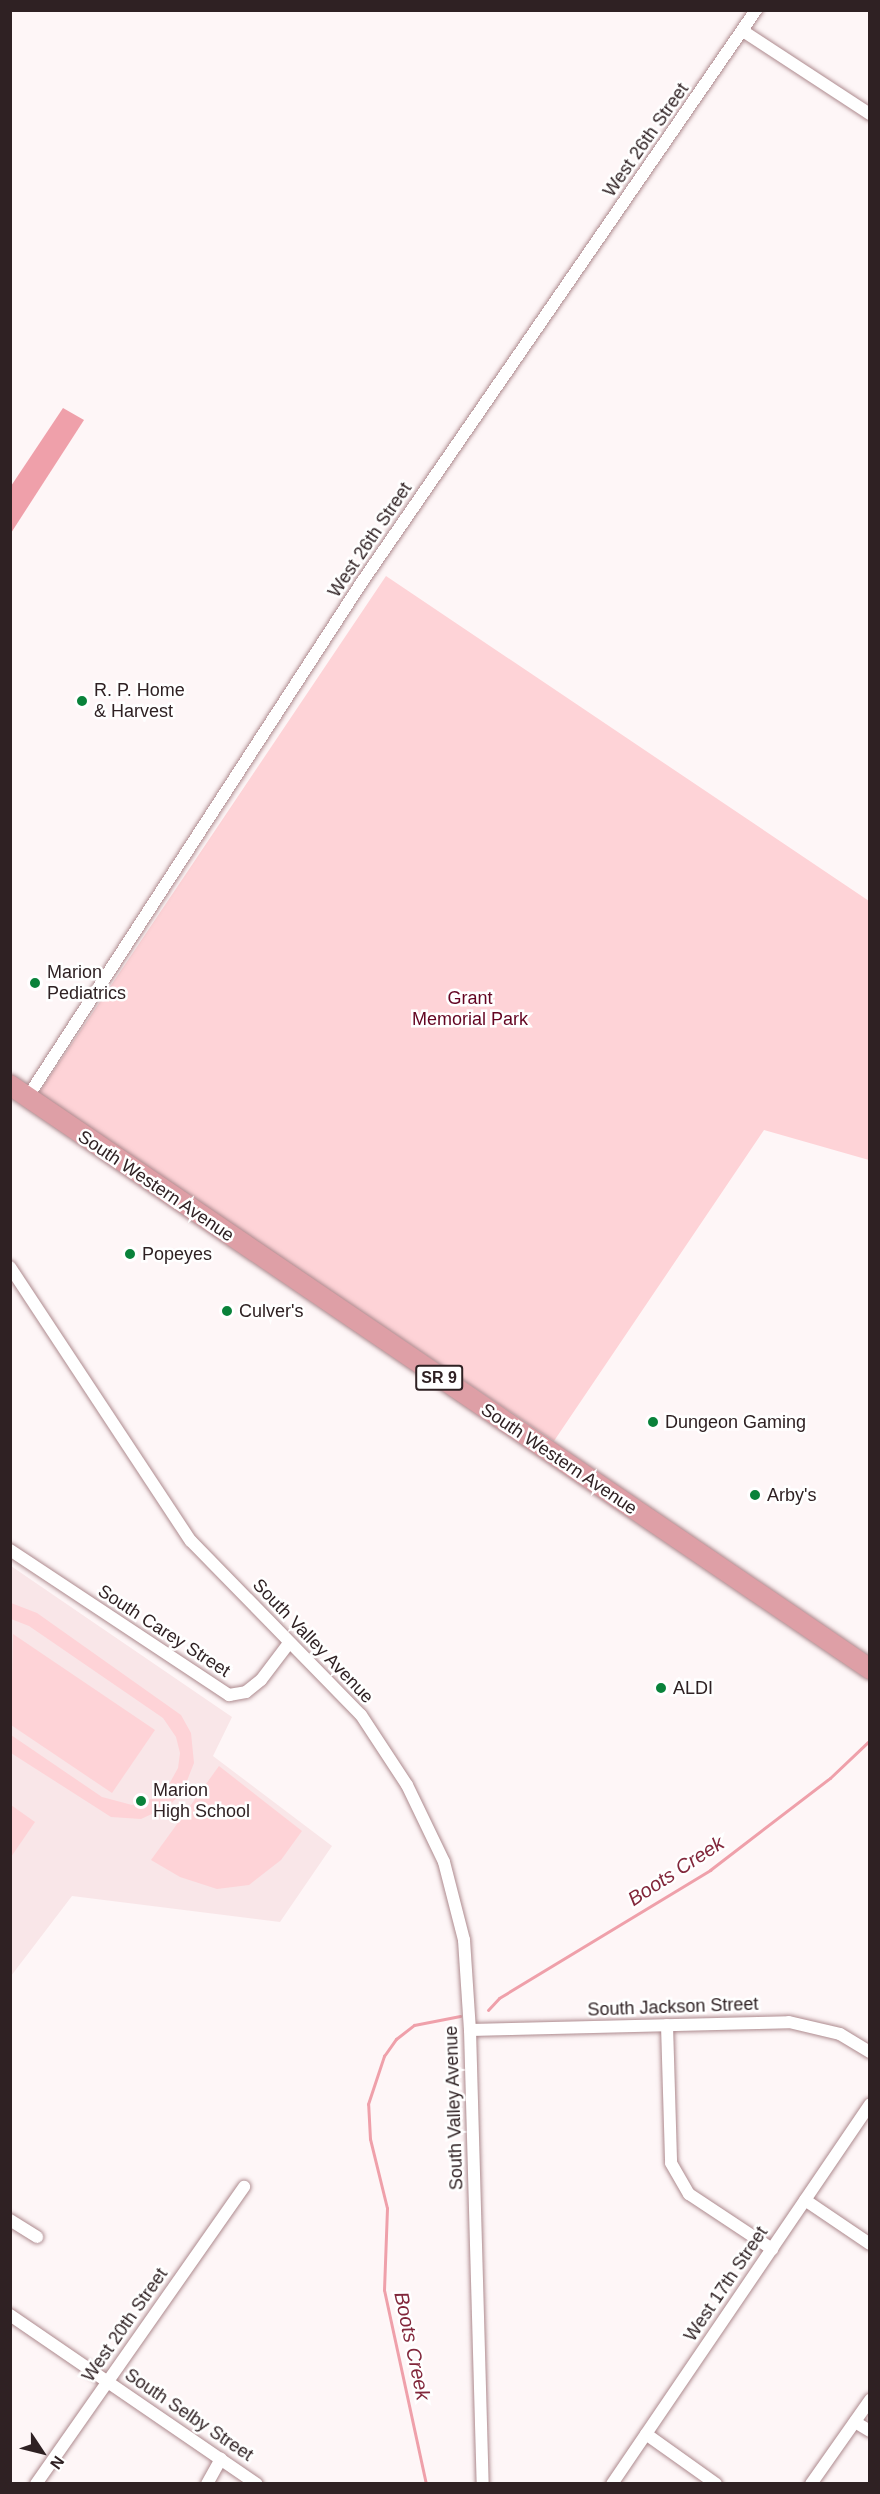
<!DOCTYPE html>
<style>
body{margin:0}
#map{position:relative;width:880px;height:2494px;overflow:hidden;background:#fef6f7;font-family:Helvetica,sans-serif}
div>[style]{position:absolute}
.built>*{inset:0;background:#f9e6e8}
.green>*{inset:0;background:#fed3d7}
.water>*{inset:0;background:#efa0aa}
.stream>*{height:3px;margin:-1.5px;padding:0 1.5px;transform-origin:1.5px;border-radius:1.5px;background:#efa0aa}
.roads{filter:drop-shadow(0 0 2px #ad8a8e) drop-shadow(0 0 2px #ad8a8e)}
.minor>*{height:12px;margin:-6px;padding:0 6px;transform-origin:6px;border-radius:6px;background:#fff}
.trunk>*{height:20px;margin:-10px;padding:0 10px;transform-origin:10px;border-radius:10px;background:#de9fa6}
.dots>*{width:16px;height:16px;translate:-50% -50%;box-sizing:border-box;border:3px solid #fff;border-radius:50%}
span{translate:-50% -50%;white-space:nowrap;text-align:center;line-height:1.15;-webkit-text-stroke:5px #fff;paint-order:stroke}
.shield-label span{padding:2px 4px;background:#fff;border:2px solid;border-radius:4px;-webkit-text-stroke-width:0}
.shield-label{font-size:16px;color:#2f2123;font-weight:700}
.street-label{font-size:18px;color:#2f2123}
.poi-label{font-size:18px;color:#2f2123}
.left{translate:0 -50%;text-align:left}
.park-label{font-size:18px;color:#630522}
.water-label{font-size:20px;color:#82273b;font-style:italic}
.frame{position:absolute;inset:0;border:12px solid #2f2123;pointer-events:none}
.north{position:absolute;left:12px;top:2422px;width:60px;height:60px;-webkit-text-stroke:4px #fff;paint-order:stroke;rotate:125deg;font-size:16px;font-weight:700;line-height:24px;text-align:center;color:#2f2123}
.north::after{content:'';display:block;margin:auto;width:21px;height:27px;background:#2f2123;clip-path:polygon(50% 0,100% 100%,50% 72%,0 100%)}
</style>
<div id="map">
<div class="built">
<div style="clip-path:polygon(11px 1566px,232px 1717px,213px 1756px,332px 1846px,280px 1922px,72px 1896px,11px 1976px)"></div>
</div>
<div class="green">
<div style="clip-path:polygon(386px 576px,869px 901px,869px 1160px,764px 1130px,554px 1441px,38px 1094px)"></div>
<div style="clip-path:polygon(11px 1603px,37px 1613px,181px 1715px,191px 1733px,194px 1763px,183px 1791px,169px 1806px,141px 1819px,111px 1817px,11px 1753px,11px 1735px,102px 1797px,132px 1805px,154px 1798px,167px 1788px,178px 1768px,180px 1753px,176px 1737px,163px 1718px,29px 1626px,11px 1619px)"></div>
<div style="clip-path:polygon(13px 1634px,155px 1730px,112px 1793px,11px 1725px)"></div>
<div style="clip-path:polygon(219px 1766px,302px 1831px,281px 1860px,249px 1885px,217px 1889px,180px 1877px,151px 1860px)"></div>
<div style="clip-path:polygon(11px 1805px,35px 1822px,11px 1857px)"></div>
</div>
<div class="water">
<div style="clip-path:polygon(63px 408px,84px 420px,11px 533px,11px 486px)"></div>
</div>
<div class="stream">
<div style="left:488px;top:2010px;width:16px;rotate:-47deg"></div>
<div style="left:499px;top:1998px;width:247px;rotate:-31.2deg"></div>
<div style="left:710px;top:1870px;width:151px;rotate:-37.5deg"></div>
<div style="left:830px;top:1778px;width:55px;rotate:-43.5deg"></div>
<div style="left:426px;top:2484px;width:198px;rotate:-102.2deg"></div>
<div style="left:384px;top:2290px;width:82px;rotate:-87.9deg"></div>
<div style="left:387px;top:2208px;width:71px;rotate:-103.8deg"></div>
<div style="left:370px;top:2139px;width:35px;rotate:-93deg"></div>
<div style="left:368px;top:2104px;width:51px;rotate:-71.6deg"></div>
<div style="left:384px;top:2056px;width:21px;rotate:-55deg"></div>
<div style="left:396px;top:2039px;width:23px;rotate:-38deg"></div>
<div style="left:414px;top:2025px;width:47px;rotate:-11.1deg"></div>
</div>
<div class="roads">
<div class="minor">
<div style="left:743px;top:31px;width:152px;rotate:33.2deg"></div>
<div style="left:27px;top:1098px;width:615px;rotate:-57.01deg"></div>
<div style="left:362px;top:582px;width:695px;rotate:-55.44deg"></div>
<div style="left:10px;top:1267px;width:328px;rotate:56.6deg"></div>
<div style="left:191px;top:1541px;width:243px;rotate:45.7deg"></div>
<div style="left:361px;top:1715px;width:84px;rotate:56.7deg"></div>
<div style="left:407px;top:1785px;width:85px;rotate:64.3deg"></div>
<div style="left:444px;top:1862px;width:81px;rotate:75.6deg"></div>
<div style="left:464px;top:1940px;width:90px;rotate:86.2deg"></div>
<div style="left:470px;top:2030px;width:454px;rotate:88.4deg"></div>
<div style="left:10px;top:1550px;width:263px;rotate:33.5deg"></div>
<div style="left:229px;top:1695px;width:17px;rotate:-10deg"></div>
<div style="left:246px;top:1692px;width:19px;rotate:-39deg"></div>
<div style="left:261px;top:1680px;width:46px;rotate:-52.9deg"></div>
<div style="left:667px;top:2025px;width:138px;rotate:88.3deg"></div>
<div style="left:671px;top:2163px;width:36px;rotate:60deg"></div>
<div style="left:689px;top:2194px;width:100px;rotate:33.5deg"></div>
<div style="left:470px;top:2030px;width:319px;rotate:-1.4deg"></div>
<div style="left:789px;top:2022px;width:52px;rotate:13.2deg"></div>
<div style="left:840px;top:2034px;width:35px;rotate:31deg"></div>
<div style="left:805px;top:2200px;width:78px;rotate:34.1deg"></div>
<div style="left:10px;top:2220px;width:32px;rotate:32deg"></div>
<div style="left:10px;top:2315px;width:299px;rotate:34.4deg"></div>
<div style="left:855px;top:2422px;width:17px;rotate:31deg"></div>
<div style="left:646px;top:2434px;width:86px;rotate:35.5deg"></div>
<div style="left:36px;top:2484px;width:363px;rotate:-55deg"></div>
<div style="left:207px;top:2484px;width:29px;rotate:-61deg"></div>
<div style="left:612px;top:2484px;width:459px;rotate:-55.8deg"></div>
<div style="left:811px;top:2484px;width:103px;rotate:-54.9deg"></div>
</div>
<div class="trunk">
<div style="left:10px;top:1085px;width:1040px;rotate:34.18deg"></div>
</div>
</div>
<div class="dots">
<div style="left:82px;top:701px;background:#09823a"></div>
<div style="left:35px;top:983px;background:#09823a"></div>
<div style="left:130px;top:1254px;background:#09823a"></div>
<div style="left:227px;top:1311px;background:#09823a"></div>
<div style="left:653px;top:1422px;background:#09823a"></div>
<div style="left:755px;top:1495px;background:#09823a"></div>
<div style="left:661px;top:1688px;background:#09823a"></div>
<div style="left:141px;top:1801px;background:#09823a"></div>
</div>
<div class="shield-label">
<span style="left:439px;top:1378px">SR 9</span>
</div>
<div class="street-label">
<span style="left:646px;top:140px;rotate:-55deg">West 26th Street</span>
<span style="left:370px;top:540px;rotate:-56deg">West 26th Street</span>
<span style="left:156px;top:1186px;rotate:34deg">South Western Avenue</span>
<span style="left:559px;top:1459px;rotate:34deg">South Western Avenue</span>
<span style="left:164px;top:1631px;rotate:33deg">South Carey Street</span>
<span style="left:313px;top:1641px;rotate:46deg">South Valley Avenue</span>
<span style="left:673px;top:2007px;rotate:-2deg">South Jackson Street</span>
<span style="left:454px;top:2108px;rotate:-92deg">South Valley Avenue</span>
<span style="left:726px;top:2284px;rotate:-56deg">West 17th Street</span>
<span style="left:125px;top:2325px;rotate:-55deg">West 20th Street</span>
<span style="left:189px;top:2415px;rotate:34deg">South Selby Street</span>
</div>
<div class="poi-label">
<span class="left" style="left:94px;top:701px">R. P. Home<br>&amp; Harvest</span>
<span class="left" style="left:47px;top:983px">Marion<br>Pediatrics</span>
<span class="left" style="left:142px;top:1254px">Popeyes</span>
<span class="left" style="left:239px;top:1311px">Culver's</span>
<span class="left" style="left:665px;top:1422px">Dungeon Gaming</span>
<span class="left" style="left:767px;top:1495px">Arby's</span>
<span class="left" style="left:673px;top:1688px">ALDI</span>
<span class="left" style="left:153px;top:1801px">Marion<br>High School</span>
</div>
<div class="park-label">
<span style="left:470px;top:1009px">Grant<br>Memorial Park</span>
</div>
<div class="water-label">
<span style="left:676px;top:1871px;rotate:-33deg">Boots Creek</span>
<span style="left:412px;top:2346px;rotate:78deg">Boots Creek</span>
</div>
<div class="frame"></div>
<div class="north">N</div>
</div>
